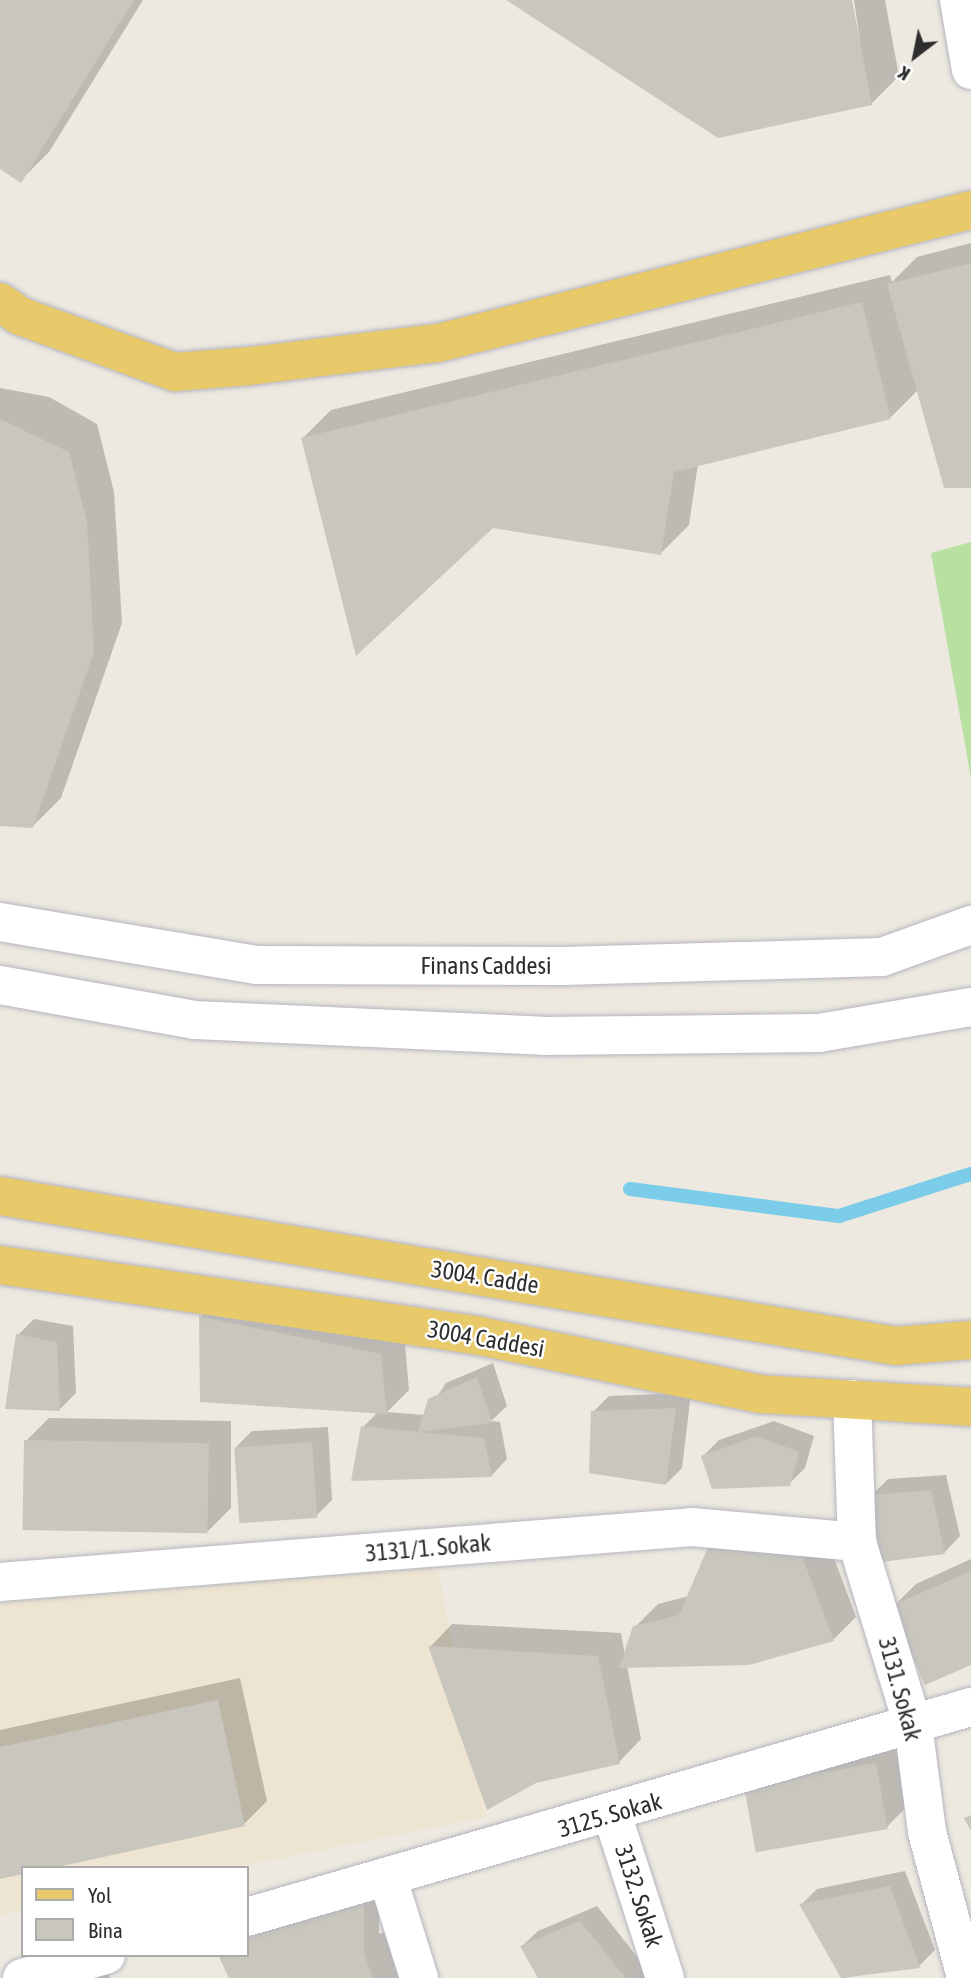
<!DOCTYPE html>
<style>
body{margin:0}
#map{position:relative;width:971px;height:1978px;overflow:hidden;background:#ede8e0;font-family:"Asap Condensed",sans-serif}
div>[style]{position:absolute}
.education>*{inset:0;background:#ede4d1}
.green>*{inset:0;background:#b7e0a1}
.shadow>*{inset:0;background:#0003}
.stream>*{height:14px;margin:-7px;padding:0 7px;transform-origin:7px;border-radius:7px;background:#7bcce8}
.building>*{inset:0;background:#c9c6be;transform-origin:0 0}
.roads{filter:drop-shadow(0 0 2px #b4b6bf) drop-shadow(0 0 2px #b4b6bf)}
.minor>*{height:38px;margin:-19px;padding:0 19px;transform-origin:19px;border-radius:19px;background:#fff}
.major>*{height:38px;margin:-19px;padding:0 19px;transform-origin:19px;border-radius:19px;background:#e8ca6a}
span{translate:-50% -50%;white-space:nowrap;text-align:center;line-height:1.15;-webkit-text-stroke:5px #fff;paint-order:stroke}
.street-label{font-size:24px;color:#2d2d2d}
.legend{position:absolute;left:21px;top:1866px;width:228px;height:91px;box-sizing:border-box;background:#fff;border:2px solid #ababab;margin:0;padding:9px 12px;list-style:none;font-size:21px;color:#2d2d2d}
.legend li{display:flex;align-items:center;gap:14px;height:35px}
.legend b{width:35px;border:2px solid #ababab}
.north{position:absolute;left:880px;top:21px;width:70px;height:70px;-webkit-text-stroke:5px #fff;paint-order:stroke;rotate:212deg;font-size:19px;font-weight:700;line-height:28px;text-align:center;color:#2d2d2d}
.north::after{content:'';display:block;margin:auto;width:24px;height:32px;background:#2d2d2d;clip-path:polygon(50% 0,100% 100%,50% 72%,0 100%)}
</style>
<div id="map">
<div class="education">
<div style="clip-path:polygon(436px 1559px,486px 1817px,233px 1868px,23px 1868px,23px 1910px,0 1915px,0 1601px)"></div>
</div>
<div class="green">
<div style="clip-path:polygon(971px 542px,971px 778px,931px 553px)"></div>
</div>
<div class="shadow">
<div style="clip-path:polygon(0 0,143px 0,49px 152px,21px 180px,0 167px)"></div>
<div style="clip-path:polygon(509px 0,850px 0,866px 85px,854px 0,885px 0,899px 76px,871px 104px)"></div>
<div style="clip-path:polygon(971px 243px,971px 486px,918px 390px,891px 417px,698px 464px,689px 525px,661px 553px,303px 438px,331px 410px,890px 275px,892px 282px,917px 257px)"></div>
<div style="clip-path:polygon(0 388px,49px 397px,97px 424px,114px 492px,122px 623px,61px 798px,33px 826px,0 825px)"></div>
<div style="clip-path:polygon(223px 1294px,404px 1332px,409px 1390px,387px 1412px,425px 1415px,446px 1383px,493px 1363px,507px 1406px,491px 1421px,500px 1422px,507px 1459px,492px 1475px,353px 1479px,363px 1427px,378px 1412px,201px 1316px)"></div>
<div style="clip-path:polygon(34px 1319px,73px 1326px,76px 1393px,60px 1409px,18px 1335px)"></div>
<div style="clip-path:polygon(691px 1393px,682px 1468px,666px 1484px,593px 1412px,609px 1396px)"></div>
<div style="clip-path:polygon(49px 1418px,231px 1421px,231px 1508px,208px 1531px,26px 1441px)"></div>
<div style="clip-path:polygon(774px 1421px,814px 1436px,805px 1468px,789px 1484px,703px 1456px,719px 1440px)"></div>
<div style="clip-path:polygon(328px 1427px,332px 1500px,316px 1516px,236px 1447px,252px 1431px)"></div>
<div style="clip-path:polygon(946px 1475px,960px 1536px,945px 1552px,872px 1495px,888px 1479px)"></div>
<div style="clip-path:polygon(825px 1534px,856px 1617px,834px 1639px,749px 1663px,627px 1666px,641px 1739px,619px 1762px,430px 1647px,452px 1624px,621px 1633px,625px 1656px,635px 1627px,658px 1604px,689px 1596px)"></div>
<div style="clip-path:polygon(971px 1559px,971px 1663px,893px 1607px,916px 1584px)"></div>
<div style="clip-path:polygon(240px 1678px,267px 1801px,244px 1824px,0 1877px,0 1730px)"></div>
<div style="clip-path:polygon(898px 1741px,909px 1804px,887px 1827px,746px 1786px)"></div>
<div style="clip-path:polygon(905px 1871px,935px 1950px,919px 1966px,843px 1978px,801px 1905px,817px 1889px)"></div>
<div style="clip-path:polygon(379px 1886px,379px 1934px,387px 1931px,404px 1978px,231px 1978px,247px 1955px,247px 1918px)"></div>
<div style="clip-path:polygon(597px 1906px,654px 1978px,540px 1978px,522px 1946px,538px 1931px)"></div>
<div style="clip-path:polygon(99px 1955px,110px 1978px,39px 1978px)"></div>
</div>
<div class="stream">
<div style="left:630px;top:1189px;width:211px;rotate:7.4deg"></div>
<div style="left:839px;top:1216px;width:139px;rotate:-17.7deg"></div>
</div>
<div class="building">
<div style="clip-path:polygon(0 0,134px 0,21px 183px,0 169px)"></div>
<div style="clip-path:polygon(506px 0,852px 0,872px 105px,718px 138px)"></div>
<div style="clip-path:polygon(971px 263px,971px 488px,944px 488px,887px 284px)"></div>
<div style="clip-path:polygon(862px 302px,891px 419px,674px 472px,661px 555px,493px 528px,356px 656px,301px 438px)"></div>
<div style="clip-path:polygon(0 419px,69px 452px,87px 521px,94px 652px,33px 828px,0 826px)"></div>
<div style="clip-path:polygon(199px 1316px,381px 1354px,387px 1414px,200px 1402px)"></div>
<div style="clip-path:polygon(16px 1334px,57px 1342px,60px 1411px,5px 1409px)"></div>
<div style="clip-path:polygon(477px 1377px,492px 1423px,418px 1432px,484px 1438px,492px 1477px,351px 1481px,361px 1426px,418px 1432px,428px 1399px)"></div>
<div style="clip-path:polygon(676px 1408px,666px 1485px,589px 1473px,591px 1411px)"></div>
<div style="clip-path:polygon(757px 1436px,799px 1452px,790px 1486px,712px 1489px,701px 1456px)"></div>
<div style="left:24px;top:1440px;width:185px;height:90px;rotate:1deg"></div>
<div style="left:312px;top:1442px;width:76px;height:78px;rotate:86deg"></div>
<div style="clip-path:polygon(931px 1490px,945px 1554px,881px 1562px,870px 1495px)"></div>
<div style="clip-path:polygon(711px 1540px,802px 1556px,834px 1641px,749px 1665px,619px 1668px,633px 1626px,679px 1615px)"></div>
<div style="clip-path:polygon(971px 1571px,971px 1665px,925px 1685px,891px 1606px)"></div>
<div style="clip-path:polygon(428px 1646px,598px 1656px,620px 1764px,536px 1783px,487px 1810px)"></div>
<div style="clip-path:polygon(218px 1700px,245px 1826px,53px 1868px,23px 1868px,23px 1874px,0 1879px,0 1747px)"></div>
<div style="left:876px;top:1763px;width:67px;height:134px;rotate:80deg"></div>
<div style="clip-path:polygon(971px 1815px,971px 1831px,964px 1818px)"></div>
<div style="clip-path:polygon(890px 1886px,920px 1968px,841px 1978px,799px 1904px)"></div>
<div style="clip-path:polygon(364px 1901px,364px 1953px,373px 1978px,229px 1978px,218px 1955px,247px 1955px,247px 1929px)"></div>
<div style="clip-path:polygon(580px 1921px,626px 1978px,538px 1978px,520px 1946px)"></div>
</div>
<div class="roads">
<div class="minor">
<div style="left:959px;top:0;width:71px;rotate:80.3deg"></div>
<div style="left:0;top:922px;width:260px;rotate:9.5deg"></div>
<div style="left:256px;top:965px;width:307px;rotate:0.2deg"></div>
<div style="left:563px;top:966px;width:319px;rotate:-1.6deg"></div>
<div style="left:882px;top:957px;width:95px;rotate:-19.8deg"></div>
<div style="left:0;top:985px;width:198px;rotate:10.2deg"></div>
<div style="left:195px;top:1020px;width:348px;rotate:2.6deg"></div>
<div style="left:543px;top:1036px;width:276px;rotate:-0.6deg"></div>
<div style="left:819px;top:1033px;width:154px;rotate:-9.7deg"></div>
<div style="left:852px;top:1399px;width:143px;rotate:88deg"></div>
<div style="left:857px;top:1542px;width:191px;rotate:73deg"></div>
<div style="left:913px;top:1725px;width:108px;rotate:82.5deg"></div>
<div style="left:927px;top:1832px;width:151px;rotate:75deg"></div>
<div style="left:0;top:1582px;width:694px;rotate:-4.54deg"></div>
<div style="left:692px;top:1527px;width:166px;rotate:5.2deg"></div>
<div style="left:612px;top:1814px;width:172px;rotate:72.1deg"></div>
<div style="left:388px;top:1879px;width:104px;rotate:72.6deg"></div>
<div style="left:247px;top:1917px;width:754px;rotate:-16.18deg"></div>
<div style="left:22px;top:1978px;width:87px;rotate:-15.3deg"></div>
</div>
<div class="major">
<div style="left:0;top:302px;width:24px;rotate:35deg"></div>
<div style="left:20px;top:316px;width:165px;rotate:19.9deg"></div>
<div style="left:175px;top:372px;width:75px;rotate:-4.6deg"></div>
<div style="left:250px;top:366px;width:189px;rotate:-7deg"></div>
<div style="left:438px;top:343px;width:549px;rotate:-14.01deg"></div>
<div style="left:0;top:1196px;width:907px;rotate:9.51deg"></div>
<div style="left:895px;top:1346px;width:76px;rotate:-4.5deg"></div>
<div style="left:0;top:1265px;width:485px;rotate:8.4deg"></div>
<div style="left:480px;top:1336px;width:286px;rotate:11.7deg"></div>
<div style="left:760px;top:1394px;width:211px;rotate:3.5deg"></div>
</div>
</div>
<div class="street-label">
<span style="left:486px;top:966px">Finans Caddesi</span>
<span style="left:485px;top:1277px;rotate:9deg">3004. Cadde</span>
<span style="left:486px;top:1339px;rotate:10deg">3004 Caddesi</span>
<span style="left:428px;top:1548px;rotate:-5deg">3131/1. Sokak</span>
<span style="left:900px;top:1689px;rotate:75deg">3131. Sokak</span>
<span style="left:610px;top:1815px;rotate:-16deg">3125. Sokak</span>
<span style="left:639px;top:1896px;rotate:72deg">3132. Sokak</span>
</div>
<ul class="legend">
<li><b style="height:9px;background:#e8ca6a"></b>Yol</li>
<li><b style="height:19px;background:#c9c6be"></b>Bina</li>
</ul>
<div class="north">K</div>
</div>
